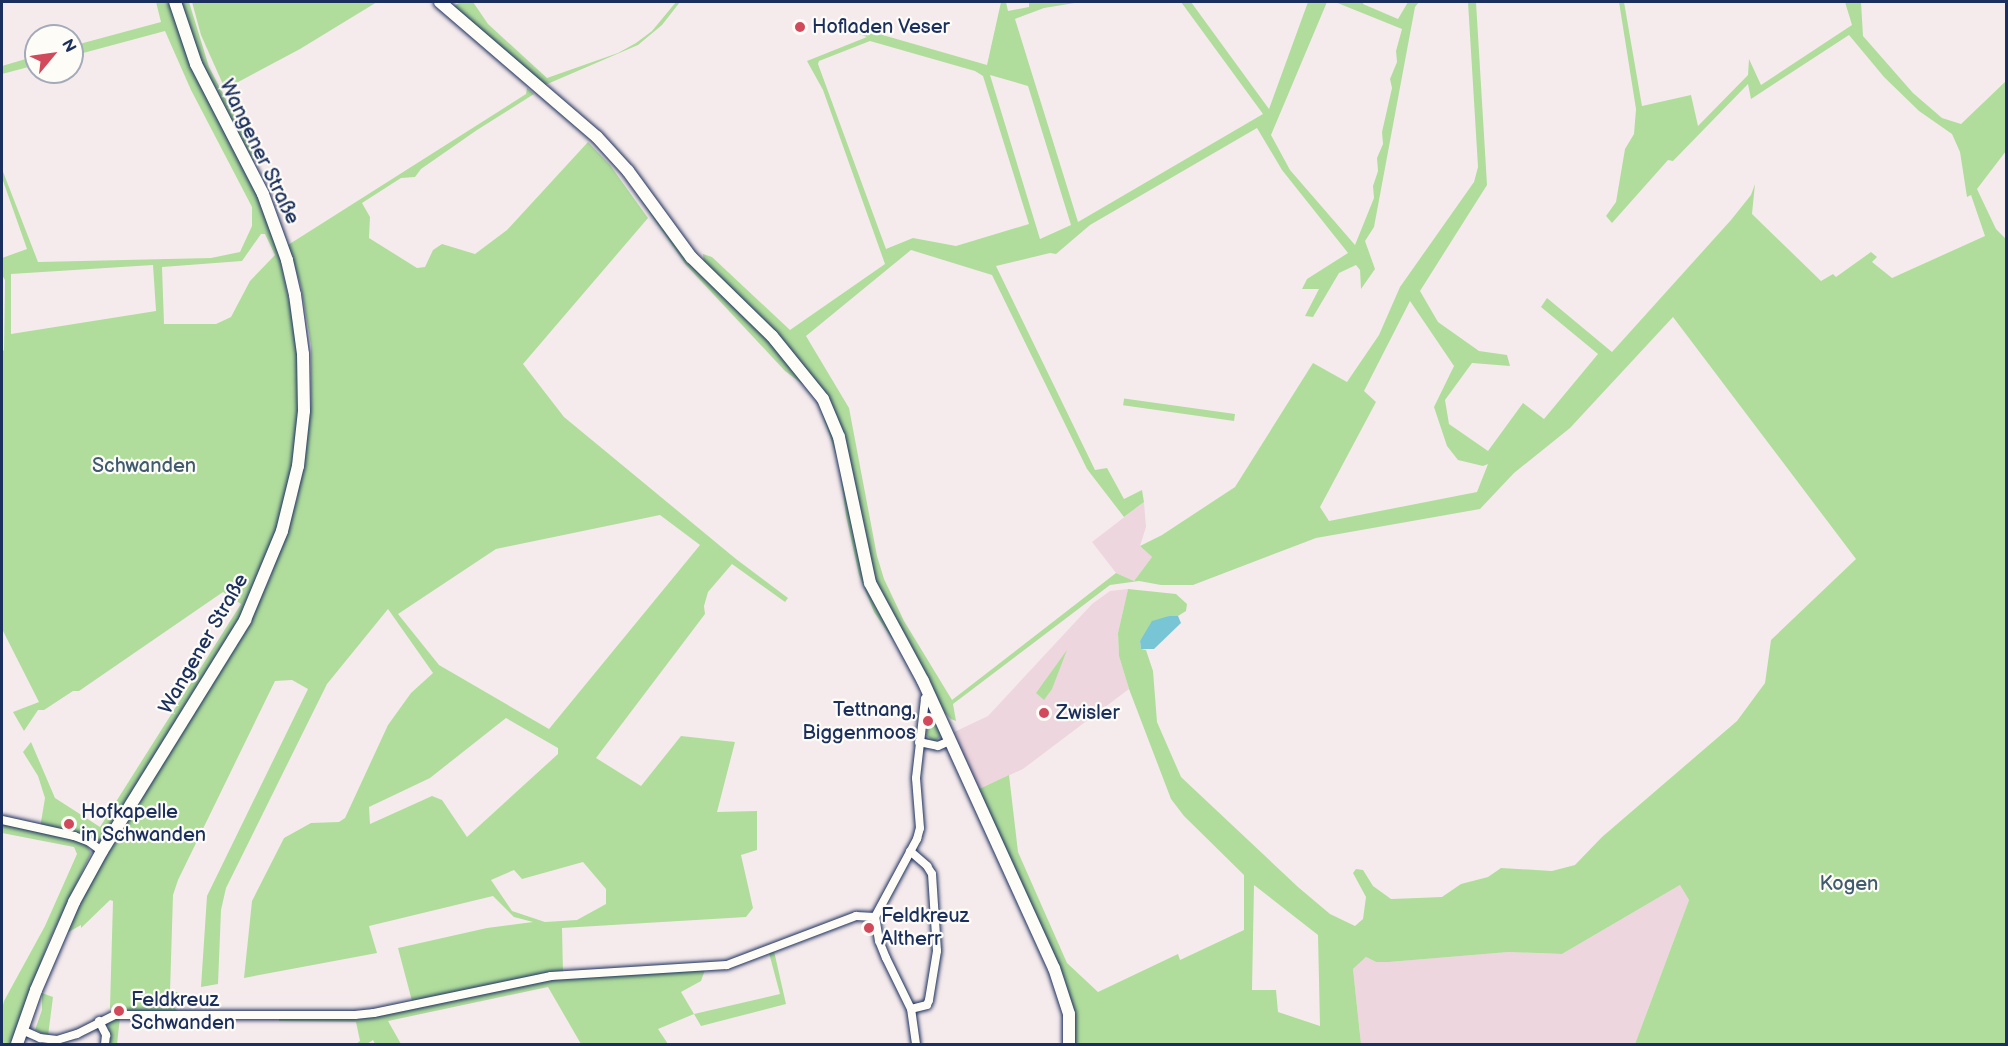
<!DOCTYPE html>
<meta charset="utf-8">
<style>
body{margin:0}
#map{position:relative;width:2008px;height:1046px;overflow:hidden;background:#f6ebec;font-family:"Balsamiq Sans",sans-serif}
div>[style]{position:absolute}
.built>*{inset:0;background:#eed6de}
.green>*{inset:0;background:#b0dd9c;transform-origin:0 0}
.water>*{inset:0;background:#78c5d6}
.roads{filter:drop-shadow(0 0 2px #1b2f5e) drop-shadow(0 0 2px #1b2f5e)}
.minor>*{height:8px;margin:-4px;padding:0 4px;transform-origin:4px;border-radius:4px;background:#fdfcf7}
.secondary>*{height:12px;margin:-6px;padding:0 6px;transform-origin:6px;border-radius:6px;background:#fdfcf7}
.dots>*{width:16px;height:16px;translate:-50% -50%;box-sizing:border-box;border:3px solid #fdfcf7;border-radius:50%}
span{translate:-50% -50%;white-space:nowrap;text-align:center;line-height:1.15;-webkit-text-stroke:4.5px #fdfcf7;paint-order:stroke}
.poi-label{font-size:20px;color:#1b2f5e}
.left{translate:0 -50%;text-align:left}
.right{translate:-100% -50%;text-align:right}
.street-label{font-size:20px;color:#1b2f5e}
.park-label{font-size:20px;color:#405a6e}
.frame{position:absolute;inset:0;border:3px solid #1b2f5e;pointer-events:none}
.north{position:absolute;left:24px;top:24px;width:60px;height:60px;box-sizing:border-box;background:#fdfcf7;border:2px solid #a3aaba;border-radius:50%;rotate:61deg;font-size:16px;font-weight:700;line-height:24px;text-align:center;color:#1b2f5e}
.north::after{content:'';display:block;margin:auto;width:21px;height:27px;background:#d1495b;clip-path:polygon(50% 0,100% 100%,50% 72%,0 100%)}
</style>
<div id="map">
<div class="built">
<div style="clip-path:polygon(1144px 502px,1146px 527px,1140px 546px,1152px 557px,1134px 581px,1116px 573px,1092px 542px)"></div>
<div style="clip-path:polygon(1128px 589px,1118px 633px,1119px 656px,1129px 689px,1023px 769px,977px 790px,950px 734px,988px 716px,1092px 604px,1110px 591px)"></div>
<div style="clip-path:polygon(1680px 885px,1689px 900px,1635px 1044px,1361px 1044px,1353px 969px,1366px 957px,1376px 962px,1389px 962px,1509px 952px,1562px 954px)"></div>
</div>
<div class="green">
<div style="clip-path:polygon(evenodd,156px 2px,170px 2px,194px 72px,244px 167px,262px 205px,279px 253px,297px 340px,298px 422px,294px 457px,280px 524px,246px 606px,224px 646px,103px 841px,40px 828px,45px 798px,38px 776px,23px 752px,31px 742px,55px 798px,100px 827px,241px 604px,223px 592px,79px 691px,73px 691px,44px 710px,38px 710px,24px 731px,13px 712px,39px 702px,2px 629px,2px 352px,4px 350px,5px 280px,2px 275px,2px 258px,27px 249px,2px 178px,2px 169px,38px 262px,211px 258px,240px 252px,252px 226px,252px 207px,191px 90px,165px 31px,72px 56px,72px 46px,161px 22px,156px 2px,261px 234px,265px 234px,275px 255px,250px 281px,231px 317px,216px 324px,164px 324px,162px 267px,242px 261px,261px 234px,156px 2px,153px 265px,156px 311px,11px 334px,11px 274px,153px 265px)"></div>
<div style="clip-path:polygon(181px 2px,189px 2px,209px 67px,257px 158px,253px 161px,209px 79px,190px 33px)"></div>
<div style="clip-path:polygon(192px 2px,377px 2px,300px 49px,225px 89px,201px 35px)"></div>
<div style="clip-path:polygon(460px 2px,473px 2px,488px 24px,547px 78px,618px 53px,636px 43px,652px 31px,676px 2px,680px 2px,662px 25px,638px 45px,545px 85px,453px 7px)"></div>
<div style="clip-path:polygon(evenodd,1001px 2px,1006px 2px,1008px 11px,1029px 7px,1029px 2px,1081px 2px,1044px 8px,1015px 19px,1078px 222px,1263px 114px,1181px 2px,1191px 2px,1269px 109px,1308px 2px,1327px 2px,1271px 135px,1290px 170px,1355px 245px,1374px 198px,1373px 186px,1378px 171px,1377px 158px,1383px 144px,1382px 132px,1392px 88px,1390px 79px,1397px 62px,1396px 51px,1402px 29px,1335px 2px,1364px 2px,1363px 4px,1398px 19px,1408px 2px,1419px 2px,1415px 7px,1374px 227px,1365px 241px,1375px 269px,1361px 289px,1360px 270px,1356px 265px,1339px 273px,1313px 317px,1305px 316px,1319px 289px,1302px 289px,1307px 279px,1348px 253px,1282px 170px,1257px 128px,1090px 225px,1056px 254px,1050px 253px,996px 266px,1095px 470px,1107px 468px,1124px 499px,1142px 490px,1144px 502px,1124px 517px,1087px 469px,992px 275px,911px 250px,806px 336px,849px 408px,877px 556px,884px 579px,904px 621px,952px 700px,1116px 573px,1134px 581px,1152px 557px,1140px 546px,1162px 535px,1235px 487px,1313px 363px,1347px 382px,1379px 335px,1400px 287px,1474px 182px,1478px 167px,1468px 2px,1476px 2px,1487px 185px,1420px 291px,1438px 322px,1479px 351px,1507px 355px,1510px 366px,1472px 363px,1445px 400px,1449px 424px,1488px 451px,1523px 403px,1544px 419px,1598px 354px,1541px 307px,1547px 298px,1612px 352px,1731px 220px,1751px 195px,1755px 184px,1752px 214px,1821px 281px,1833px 274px,1836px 277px,1871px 252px,1877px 257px,1872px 262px,1892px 278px,1985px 236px,1971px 195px,1967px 197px,1960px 152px,1952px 134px,1919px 111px,1884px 77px,1849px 35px,1751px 99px,1748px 84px,1673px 161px,1668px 160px,1612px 223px,1606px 216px,1616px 202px,1625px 149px,1634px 134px,1636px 109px,1619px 2px,1624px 2px,1642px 106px,1691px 95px,1698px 126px,1748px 75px,1749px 59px,1761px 85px,1852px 25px,1845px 2px,1861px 2px,1863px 36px,1913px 93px,1942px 118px,1961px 124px,2006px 81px,2006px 151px,1977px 189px,1996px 229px,2006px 239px,2006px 1044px,1635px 1044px,1689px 900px,1680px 885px,1562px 954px,1509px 952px,1389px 962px,1376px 962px,1366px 957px,1353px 969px,1361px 1044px,1075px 1044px,1074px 1014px,1065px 980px,977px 790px,1009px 775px,1018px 852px,1067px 963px,1098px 992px,1178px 954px,1180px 960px,1244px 930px,1244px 875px,1184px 816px,1171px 799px,1129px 689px,1119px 656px,1118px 633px,1128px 589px,1176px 594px,1187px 604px,1186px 611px,1178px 616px,1169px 616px,1149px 629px,1140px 641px,1141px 649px,1146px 650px,1153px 671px,1157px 722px,1181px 777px,1298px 887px,1330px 914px,1355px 926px,1363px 919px,1366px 897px,1353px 873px,1356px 869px,1363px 870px,1373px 886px,1391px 899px,1418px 898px,1442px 897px,1461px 884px,1488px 877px,1501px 868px,1552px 871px,1575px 865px,1602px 837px,1737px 721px,1765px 683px,1771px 640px,1856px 559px,1673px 317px,1570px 428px,1514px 473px,1480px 509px,1316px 538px,1193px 585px,1161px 585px,1139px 581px,1110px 585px,953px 704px,956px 721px,951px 719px,944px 712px,910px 643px,879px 591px,867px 550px,849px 454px,836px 414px,785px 344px,756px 312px,704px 265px,703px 254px,712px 257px,790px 330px,885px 264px,823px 90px,807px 61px,867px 37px,833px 25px,834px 21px,987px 65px,1001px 2px,870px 41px,975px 71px,983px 76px,1029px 224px,956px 246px,913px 238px,886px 249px,818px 64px,819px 61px,870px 41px,1001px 2px,990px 75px,1028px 86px,1071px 225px,1040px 239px,990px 75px,1001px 2px,1410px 301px,1454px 366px,1434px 407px,1447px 446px,1458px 460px,1483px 466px,1488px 464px,1477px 492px,1329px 521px,1320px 507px,1376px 402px,1364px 391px,1410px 301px,1001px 2px,1254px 885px,1318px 935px,1320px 1026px,1278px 1012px,1276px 990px,1252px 990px,1254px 885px)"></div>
<div style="clip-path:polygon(36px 56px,36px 65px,2px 74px,2px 66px)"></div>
<div style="clip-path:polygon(evenodd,527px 88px,534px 94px,477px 130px,421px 169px,415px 177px,401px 178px,362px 203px,370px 217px,369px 238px,417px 268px,425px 267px,433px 250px,442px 244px,475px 254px,507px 230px,588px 142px,610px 165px,648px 218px,523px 364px,564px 417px,736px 559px,788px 598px,785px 602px,732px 564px,708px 592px,704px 606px,705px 614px,596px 758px,641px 786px,681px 736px,735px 742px,717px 812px,757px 811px,757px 850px,741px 855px,753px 908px,746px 917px,562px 928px,563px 973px,412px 1001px,398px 948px,487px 928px,533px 922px,514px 917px,493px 896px,369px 926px,377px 953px,244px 978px,252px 901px,284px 838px,311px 823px,339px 822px,345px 818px,388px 725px,411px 693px,433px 673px,388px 609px,327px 684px,226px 888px,221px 910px,218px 984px,201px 987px,207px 896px,308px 689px,292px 680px,275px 681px,178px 880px,173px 895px,170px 992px,178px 992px,171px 1003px,179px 1013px,112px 1012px,110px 1007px,113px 901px,110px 900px,81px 928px,81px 925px,65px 934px,97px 870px,247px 627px,270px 578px,297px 499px,311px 404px,311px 345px,301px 286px,288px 245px,526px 94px,527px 88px,660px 515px,700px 545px,549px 729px,439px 665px,398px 614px,496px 549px,660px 515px,527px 88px,506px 718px,558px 748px,558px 754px,467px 837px,442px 800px,432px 796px,370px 824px,369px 807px,430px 778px,506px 718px,527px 88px,583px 862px,606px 889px,606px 904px,577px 920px,545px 922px,512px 911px,491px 880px,514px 870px,522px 879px,583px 862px)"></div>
<div style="clip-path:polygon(643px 199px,750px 319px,809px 389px,785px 371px,686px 265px,641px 200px)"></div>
<div style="clip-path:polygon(817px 398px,837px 439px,852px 519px,893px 640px,874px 612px,859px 575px,846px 516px,839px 463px)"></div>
<div style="left:1235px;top:414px;width:7px;height:112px;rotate:98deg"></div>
<div style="clip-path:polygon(1067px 650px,1052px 689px,1044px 700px,1036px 693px)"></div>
<div style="clip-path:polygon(929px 709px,942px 735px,934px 742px,926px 735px)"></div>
<div style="clip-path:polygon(2px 822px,80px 841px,88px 847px,91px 853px,49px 941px,11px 1044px,2px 1044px,2px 1009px,4px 1001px,45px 926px,77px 854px,74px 847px,2px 833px)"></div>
<div style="clip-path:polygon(774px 951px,786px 1004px,701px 1026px,694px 1014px,658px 1029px,668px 1044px,581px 1044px,548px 987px,388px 1021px,401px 1044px,375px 1044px,373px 1040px,367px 1044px,356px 1044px,360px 1041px,356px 1022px,279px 1021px,279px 1019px,364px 1016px,532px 981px,705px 970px,701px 981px,681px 992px,694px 1014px,780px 994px,769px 953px)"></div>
<div style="clip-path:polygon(42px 993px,53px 997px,48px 1036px,35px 1030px,42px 1010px)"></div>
<div style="clip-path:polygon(120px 1017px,117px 1044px,107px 1044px,109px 1020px)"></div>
</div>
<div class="water">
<div style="clip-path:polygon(1169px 616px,1178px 616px,1181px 623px,1154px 649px,1141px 649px,1140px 641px,1152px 621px)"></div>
</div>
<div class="roads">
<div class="minor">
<div style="left:919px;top:742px;width:19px;rotate:12deg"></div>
<div style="left:938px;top:746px;width:13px;rotate:-23deg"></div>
<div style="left:2px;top:820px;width:74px;rotate:12.5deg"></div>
<div style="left:74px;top:836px;width:15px;rotate:20deg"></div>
<div style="left:88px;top:841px;width:17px;rotate:36deg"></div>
<div style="left:910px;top:851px;width:23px;rotate:41deg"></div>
<div style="left:927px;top:866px;width:9px;rotate:58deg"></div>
<div style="left:932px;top:874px;width:77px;rotate:86.3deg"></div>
<div style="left:937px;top:951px;width:50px;rotate:99.3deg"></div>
<div style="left:929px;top:1000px;width:5px;rotate:112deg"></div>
<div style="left:927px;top:1005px;width:16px;rotate:166deg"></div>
<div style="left:99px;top:1021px;width:16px;rotate:63deg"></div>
<div style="left:106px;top:1035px;width:9px;rotate:96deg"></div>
<div style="left:22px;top:1030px;width:20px;rotate:24deg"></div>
<div style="left:40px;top:1038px;width:17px;rotate:7deg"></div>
<div style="left:57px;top:1040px;width:21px;rotate:-17deg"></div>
<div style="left:77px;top:1034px;width:42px;rotate:-26.6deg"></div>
<div style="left:115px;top:1015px;width:240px"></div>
<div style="left:355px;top:1015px;width:19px;rotate:-6deg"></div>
<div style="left:374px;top:1013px;width:181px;rotate:-11.8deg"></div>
<div style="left:551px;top:976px;width:176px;rotate:-3.6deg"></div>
<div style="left:727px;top:965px;width:138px;rotate:-20.8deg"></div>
<div style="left:856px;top:916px;width:19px;rotate:3deg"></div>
<div style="left:916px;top:1044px;width:35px;rotate:-98deg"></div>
<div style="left:911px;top:1009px;width:57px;rotate:-116.1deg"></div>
<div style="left:886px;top:958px;width:18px;rotate:-112deg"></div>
<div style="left:879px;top:941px;width:24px;rotate:-99deg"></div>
<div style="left:875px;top:917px;width:89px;rotate:-61.7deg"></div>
<div style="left:917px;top:839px;width:11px;rotate:-75deg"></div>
<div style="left:920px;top:828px;width:50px;rotate:-94.6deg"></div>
<div style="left:916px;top:778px;width:80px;rotate:-83.5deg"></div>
<div style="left:925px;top:699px;width:6px;rotate:-51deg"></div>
</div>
<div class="secondary">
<div style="left:440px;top:2px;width:207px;rotate:40.7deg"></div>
<div style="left:597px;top:137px;width:46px;rotate:47.6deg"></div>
<div style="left:628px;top:171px;width:107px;rotate:53.8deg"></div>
<div style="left:691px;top:257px;width:113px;rotate:44.3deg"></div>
<div style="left:772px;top:336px;width:81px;rotate:51deg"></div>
<div style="left:823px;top:399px;width:41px;rotate:67.2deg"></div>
<div style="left:839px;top:437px;width:149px;rotate:78deg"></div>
<div style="left:870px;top:583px;width:111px;rotate:61.6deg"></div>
<div style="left:923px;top:681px;width:315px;rotate:65.5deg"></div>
<div style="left:1054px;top:968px;width:48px;rotate:71.9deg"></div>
<div style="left:1069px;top:1014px;width:30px;rotate:90deg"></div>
<div style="left:17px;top:1044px;width:57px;rotate:-70.6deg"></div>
<div style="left:36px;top:990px;width:96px;rotate:-66.6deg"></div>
<div style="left:74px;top:902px;width:58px;rotate:-61.2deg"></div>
<div style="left:102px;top:851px;width:272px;rotate:-58.2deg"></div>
<div style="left:245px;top:620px;width:96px;rotate:-67.4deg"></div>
<div style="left:282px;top:531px;width:67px;rotate:-76.2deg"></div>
<div style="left:298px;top:466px;width:55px;rotate:-83.8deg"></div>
<div style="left:304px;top:411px;width:57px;rotate:-91deg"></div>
<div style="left:303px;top:354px;width:60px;rotate:-97.7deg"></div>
<div style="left:295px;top:295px;width:36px;rotate:-103deg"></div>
<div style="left:287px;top:260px;width:70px;rotate:-110deg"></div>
<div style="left:263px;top:194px;width:146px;rotate:-117.3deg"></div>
<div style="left:196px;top:64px;width:65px;rotate:-108.7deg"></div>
</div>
</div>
<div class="dots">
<div style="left:800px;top:27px;background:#d1495b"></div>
<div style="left:1044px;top:713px;background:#d1495b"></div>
<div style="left:928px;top:721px;background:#d1495b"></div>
<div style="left:69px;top:824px;background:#d1495b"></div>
<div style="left:869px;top:928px;background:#d1495b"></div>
<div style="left:119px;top:1011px;background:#d1495b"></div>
</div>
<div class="poi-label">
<span class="left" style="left:812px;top:27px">Hofladen Veser</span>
<span class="right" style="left:916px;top:722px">Tettnang,<br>Biggenmoos</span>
<span class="left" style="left:1056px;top:713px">Zwisler</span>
<span class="left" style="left:81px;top:824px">Hofkapelle<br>in Schwanden</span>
<span class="left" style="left:881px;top:928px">Feldkreuz<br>Altherr</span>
<span class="left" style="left:131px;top:1012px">Feldkreuz<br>Schwanden</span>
</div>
<div class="street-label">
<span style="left:259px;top:152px;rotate:64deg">Wangener Straße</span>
<span style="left:204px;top:644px;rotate:-60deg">Wangener Straße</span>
</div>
<div class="park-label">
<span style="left:144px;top:466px">Schwanden</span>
<span style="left:1849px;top:884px">Kogen</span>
</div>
<div class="frame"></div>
<div class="north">N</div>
</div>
